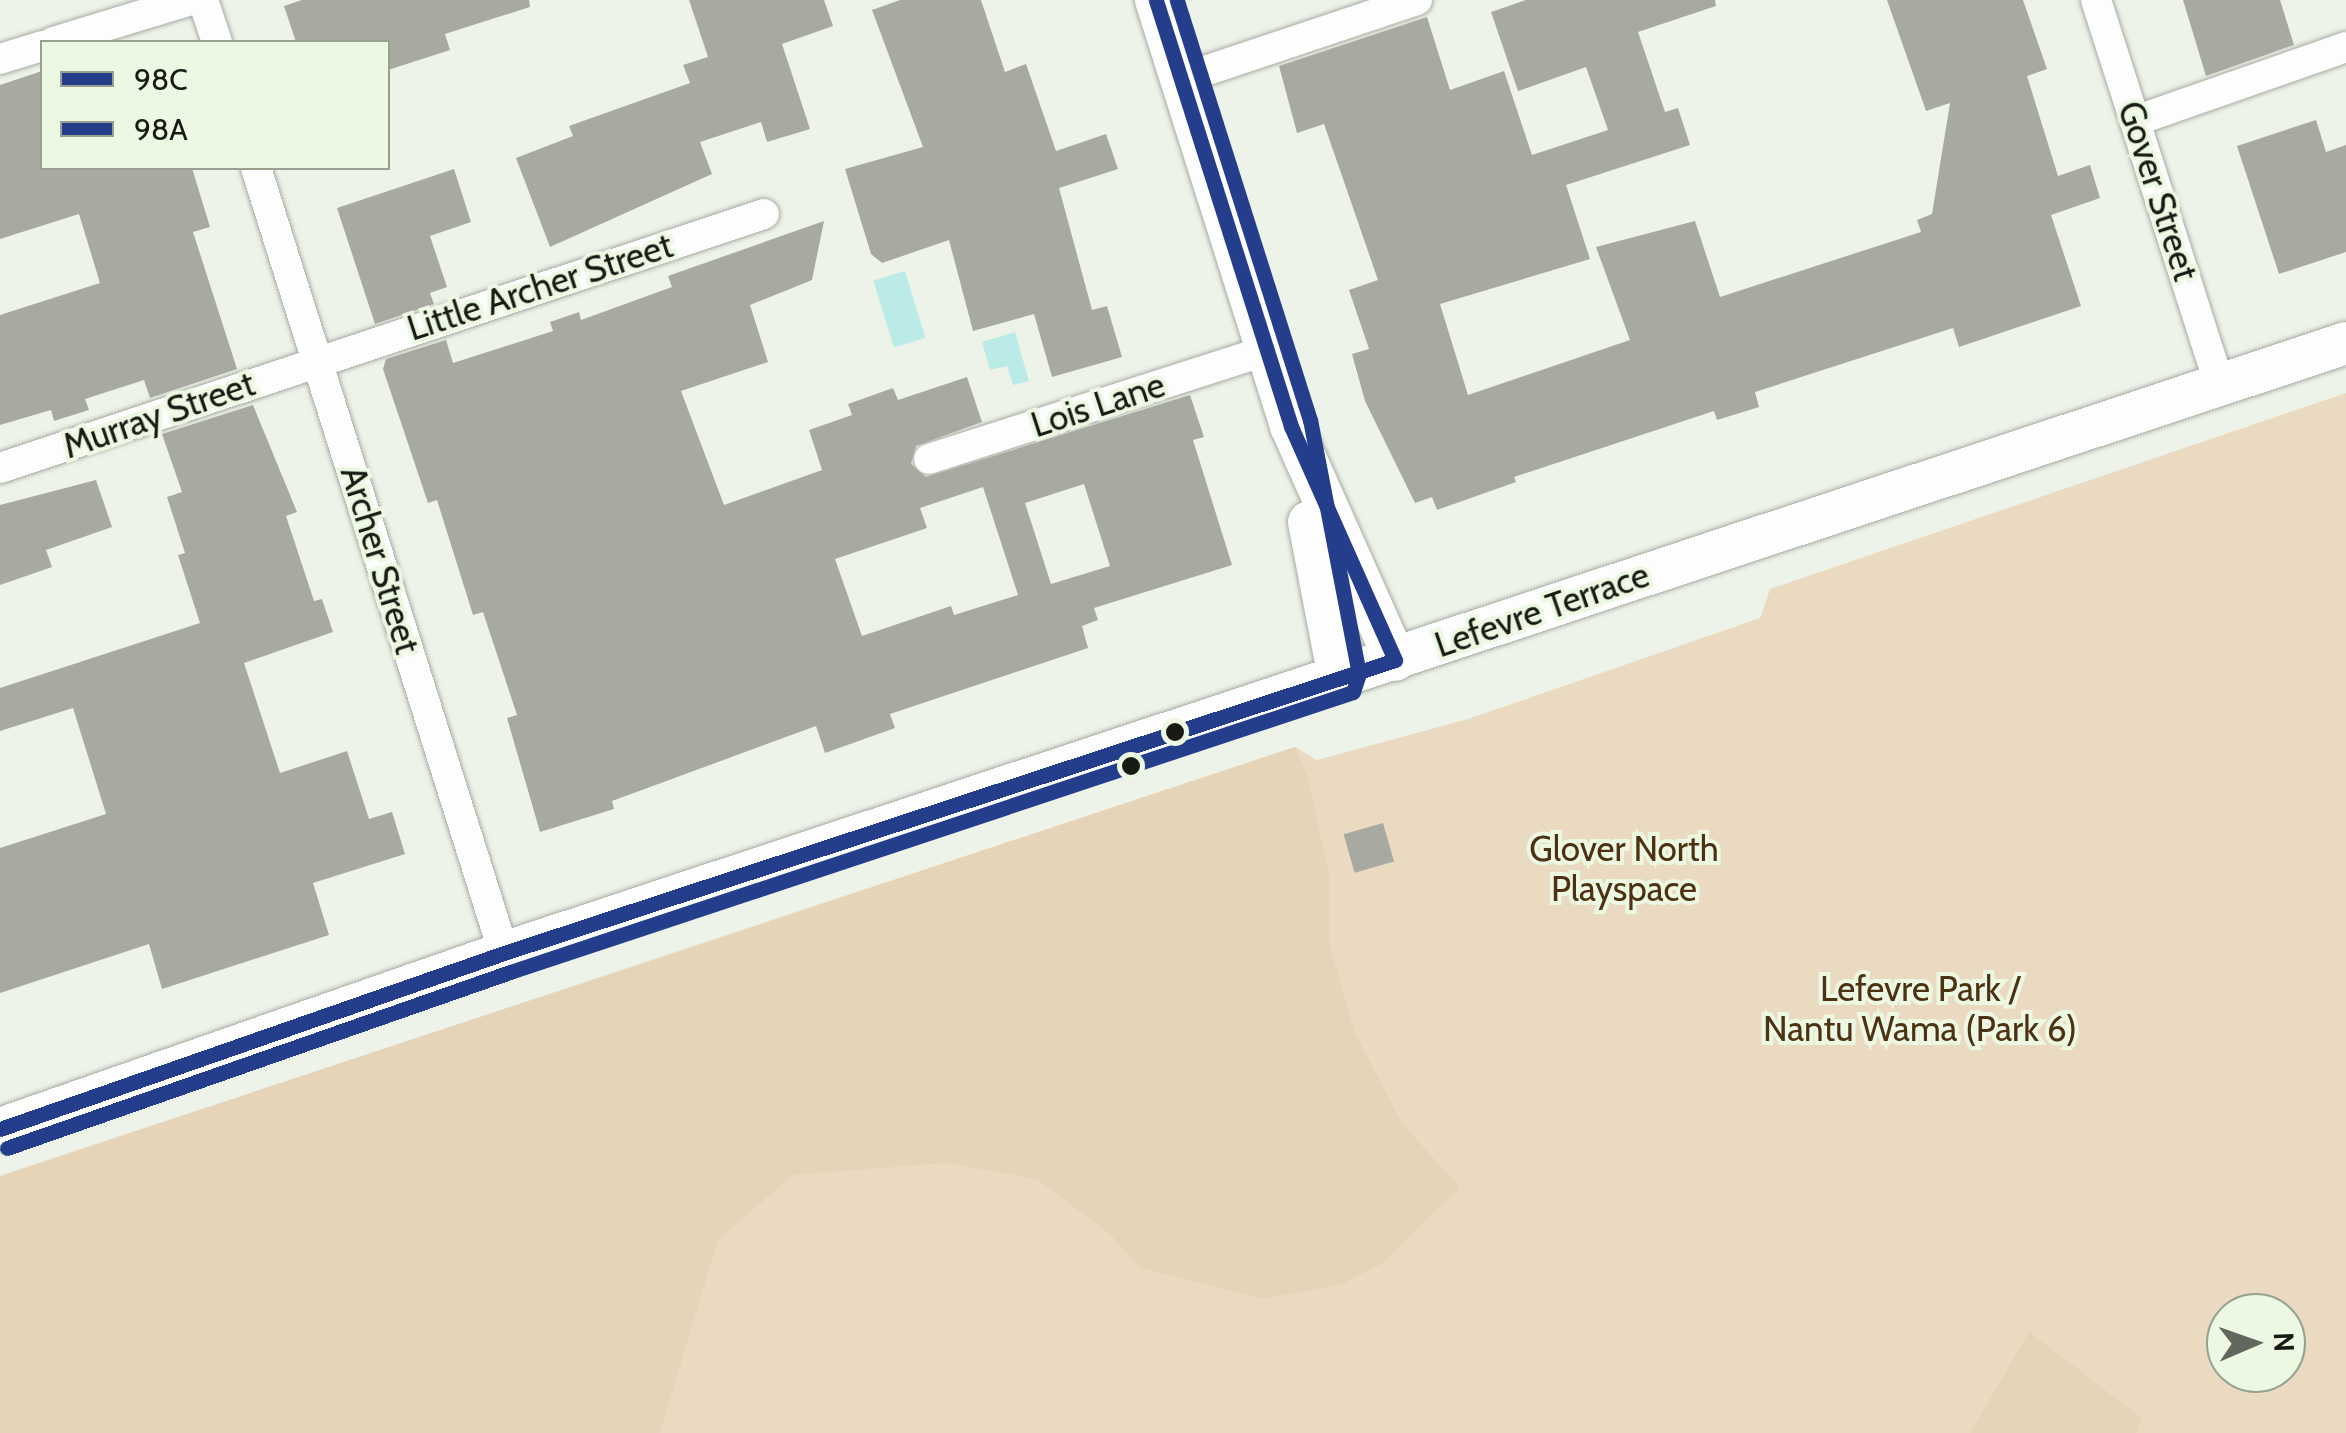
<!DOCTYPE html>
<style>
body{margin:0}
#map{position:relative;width:2346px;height:1433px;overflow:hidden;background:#edf3e8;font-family:Cabin,sans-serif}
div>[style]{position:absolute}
.green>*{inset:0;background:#ebdac2}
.forest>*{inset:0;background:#e6d4b9}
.water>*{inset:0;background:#bbebe7;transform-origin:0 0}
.building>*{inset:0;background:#a8aaa1;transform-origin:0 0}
.roads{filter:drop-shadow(0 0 2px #a7aba3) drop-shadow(0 0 2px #a7aba3)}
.street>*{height:30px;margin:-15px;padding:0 15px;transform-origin:15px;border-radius:15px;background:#fcfdfc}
.secondary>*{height:42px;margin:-21px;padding:0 21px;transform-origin:21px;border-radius:21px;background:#fcfdfc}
.bus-1>*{height:15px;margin:-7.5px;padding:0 7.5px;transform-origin:7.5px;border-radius:7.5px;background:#243e8c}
.bus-2>*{height:15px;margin:-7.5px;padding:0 7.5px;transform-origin:7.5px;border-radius:7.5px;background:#243e8c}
.dots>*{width:28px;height:28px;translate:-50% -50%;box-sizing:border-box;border:5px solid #edf8e3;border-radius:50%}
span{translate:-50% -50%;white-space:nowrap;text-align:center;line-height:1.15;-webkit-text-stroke:8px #edf8e3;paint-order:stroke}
.street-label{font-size:35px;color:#181b14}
.park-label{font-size:35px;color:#4c3113}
.legend{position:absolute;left:40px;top:40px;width:350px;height:130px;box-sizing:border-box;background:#edf8e3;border:2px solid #98a090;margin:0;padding:12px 18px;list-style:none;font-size:30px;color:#181b14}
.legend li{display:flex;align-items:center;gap:20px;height:50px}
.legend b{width:50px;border:2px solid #98a090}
.north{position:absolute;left:2206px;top:1293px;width:100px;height:100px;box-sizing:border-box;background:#edf8e3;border:2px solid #98a090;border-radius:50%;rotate:88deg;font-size:28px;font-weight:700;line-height:40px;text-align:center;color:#181b14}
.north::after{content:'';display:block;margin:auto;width:35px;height:45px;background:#63675e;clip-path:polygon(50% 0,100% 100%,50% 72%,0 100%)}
</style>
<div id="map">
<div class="green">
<div style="clip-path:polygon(evenodd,2346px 393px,2346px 1433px,0 1433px,0 1176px,1295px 747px,1317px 760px,1468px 719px,1760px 618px,1770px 589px,2346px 393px,2226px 1313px,2286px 1313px,2286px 1373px,2226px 1373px,2226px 1313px)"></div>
</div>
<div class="forest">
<div style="clip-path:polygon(1295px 747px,1308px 777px,1329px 875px,1329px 943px,1355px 1033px,1403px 1125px,1460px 1187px,1383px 1263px,1340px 1285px,1262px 1299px,1139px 1267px,1109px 1233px,1037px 1179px,946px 1163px,793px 1175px,718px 1240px,660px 1433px,0 1433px,0 1176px)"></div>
<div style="clip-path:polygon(2029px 1332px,2142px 1418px,2136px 1433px,1970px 1433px)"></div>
</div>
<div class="water">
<div style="left:905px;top:271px;width:70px;height:33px;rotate:73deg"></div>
<div style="clip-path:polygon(1015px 332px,1029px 381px,1013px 385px,1007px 366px,990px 370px,982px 342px)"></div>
</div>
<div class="building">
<div style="clip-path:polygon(302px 0,529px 0,530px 7px,445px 34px,450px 50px,388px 70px,388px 42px,296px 42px,284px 6px)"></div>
<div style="clip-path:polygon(689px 0,824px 0,833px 26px,782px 44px,810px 129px,767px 142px,761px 122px,700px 142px,712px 174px,550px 247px,516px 158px,573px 136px,569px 126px,690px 83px,683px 65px,708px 57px)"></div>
<div style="clip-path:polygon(900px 0,981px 0,1005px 72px,1026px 64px,1056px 151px,1106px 134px,1118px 169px,1059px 188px,1092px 310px,1107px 306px,1122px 357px,1052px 377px,1034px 314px,973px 331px,949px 240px,882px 263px,871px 254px,845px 169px,923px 147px,872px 10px)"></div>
<div style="clip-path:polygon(1526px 0,1715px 0,1716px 6px,1638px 32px,1665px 112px,1678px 108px,1690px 145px,1566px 185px,1590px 259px,1440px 304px,1468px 395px,1630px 340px,1596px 247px,1695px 221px,1720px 297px,1921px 232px,1917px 220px,1932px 214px,1950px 103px,1926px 111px,1887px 0,2023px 0,2047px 69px,2027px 76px,2058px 176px,2090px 165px,2100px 198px,2051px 215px,2081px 306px,1959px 347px,1953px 328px,1755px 392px,1759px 407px,1717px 420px,1714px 411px,1514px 477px,1516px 482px,1437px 510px,1432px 497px,1415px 503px,1365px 401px,1352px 354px,1369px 349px,1349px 290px,1378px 280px,1324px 124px,1297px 133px,1279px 66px,1427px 17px,1450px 90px,1504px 71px,1532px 155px,1608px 130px,1586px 67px,1518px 91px,1491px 12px)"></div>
<div style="clip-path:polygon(2183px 0,2280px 0,2294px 45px,2206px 76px)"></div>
<div style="clip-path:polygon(42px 71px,42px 168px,192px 168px,210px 227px,193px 232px,237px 369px,150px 398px,144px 380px,85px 399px,89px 410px,54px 421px,51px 410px,0 425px,0 315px,100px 283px,79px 214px,0 239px,0 85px)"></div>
<div style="clip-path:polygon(2316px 120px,2326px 152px,2346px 145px,2346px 252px,2279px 274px,2237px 146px)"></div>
<div style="clip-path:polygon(454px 169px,471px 222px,430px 236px,447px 287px,430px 293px,434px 304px,375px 324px,337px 208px)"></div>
<div style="clip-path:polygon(evenodd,824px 221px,812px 280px,750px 305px,768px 362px,681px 391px,724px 505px,822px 470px,809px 430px,852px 415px,848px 404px,893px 388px,898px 400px,967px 377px,982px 422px,916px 446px,911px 464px,926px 477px,1190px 395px,1204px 437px,1193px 440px,1232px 565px,1094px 608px,1098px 620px,1082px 626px,1088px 648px,890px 714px,895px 728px,825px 753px,816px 726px,612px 801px,614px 809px,540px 832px,507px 718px,517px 715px,483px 612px,473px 615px,437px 500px,428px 503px,383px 369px,386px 359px,446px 340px,453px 363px,553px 331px,550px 322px,579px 312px,581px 320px,672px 287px,668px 276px,824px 221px,1084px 484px,1110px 566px,1051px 584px,1025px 503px,1084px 484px,824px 221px,983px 487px,1018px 595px,954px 615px,951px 606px,862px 636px,835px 559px,927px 528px,920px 508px,983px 487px)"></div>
<div style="clip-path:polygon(253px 405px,297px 512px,286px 516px,314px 601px,322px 599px,333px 632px,244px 663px,280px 773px,347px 751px,369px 819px,392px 812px,405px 854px,313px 883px,329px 935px,162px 989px,149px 944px,0 993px,0 848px,106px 814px,73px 708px,0 731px,0 688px,200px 623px,178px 555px,185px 553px,167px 497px,182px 492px,162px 434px)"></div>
<div style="clip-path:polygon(96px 480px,112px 527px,46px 550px,52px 567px,0 585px,0 505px)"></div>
<div style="left:1383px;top:823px;width:40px;height:41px;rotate:74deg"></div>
</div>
<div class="roads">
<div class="street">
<div style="left:203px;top:0;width:44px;rotate:71.6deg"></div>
<div style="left:2096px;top:0;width:402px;rotate:72.2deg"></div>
<div style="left:53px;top:42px;width:144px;rotate:-16.9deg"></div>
<div style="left:0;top:59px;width:44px;rotate:-17.2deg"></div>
<div style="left:1181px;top:79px;width:249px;rotate:-18.5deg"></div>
<div style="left:2135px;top:121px;width:224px;rotate:-19.3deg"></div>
<div style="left:256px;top:168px;width:823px;rotate:72.47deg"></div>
<div style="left:929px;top:459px;width:356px;rotate:-17.8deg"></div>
<div style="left:0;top:468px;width:805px;rotate:-18.39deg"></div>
</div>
<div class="secondary">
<div style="left:1156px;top:0;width:447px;rotate:72.4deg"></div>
<div style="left:1291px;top:426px;width:256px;rotate:66deg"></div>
<div style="left:1309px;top:522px;width:159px;rotate:79.1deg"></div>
<div style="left:0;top:1129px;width:534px;rotate:-19.25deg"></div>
<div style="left:504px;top:953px;width:1940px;rotate:-18.32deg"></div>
</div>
</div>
<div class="bus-1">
<div style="left:0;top:1129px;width:534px;rotate:-19.25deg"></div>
<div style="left:504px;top:953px;width:938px;rotate:-18.2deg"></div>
<div style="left:1395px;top:660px;width:256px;rotate:-114deg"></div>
<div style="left:1291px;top:426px;width:447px;rotate:-107.6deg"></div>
</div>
<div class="bus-2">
<div style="left:7px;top:1148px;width:533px;rotate:-19.28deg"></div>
<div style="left:510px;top:972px;width:888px;rotate:-18.37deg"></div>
<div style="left:1353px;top:692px;width:19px;rotate:-72deg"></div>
<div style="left:1359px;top:674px;width:259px;rotate:-100.9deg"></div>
<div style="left:1310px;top:420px;width:441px;rotate:-107.6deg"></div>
</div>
<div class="dots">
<div style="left:1175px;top:732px;background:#181b14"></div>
<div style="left:1131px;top:766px;background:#181b14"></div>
</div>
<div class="street-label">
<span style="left:2158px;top:191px;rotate:72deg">Gover Street</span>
<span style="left:540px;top:287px;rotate:-18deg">Little Archer Street</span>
<span style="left:1098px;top:405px;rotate:-18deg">Lois Lane</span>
<span style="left:159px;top:415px;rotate:-19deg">Murray Street</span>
<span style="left:380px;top:560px;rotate:73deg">Archer Street</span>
<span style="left:1542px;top:610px;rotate:-19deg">Lefevre Terrace</span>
</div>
<div class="park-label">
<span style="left:1624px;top:869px">Glover North<br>Playspace</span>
<span style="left:1920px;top:1009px">Lefevre Park /<br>Nantu Wama (Park 6)</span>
</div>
<ul class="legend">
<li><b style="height:12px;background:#243e8c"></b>98C</li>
<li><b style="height:12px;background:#243e8c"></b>98A</li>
</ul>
<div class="north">N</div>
</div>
